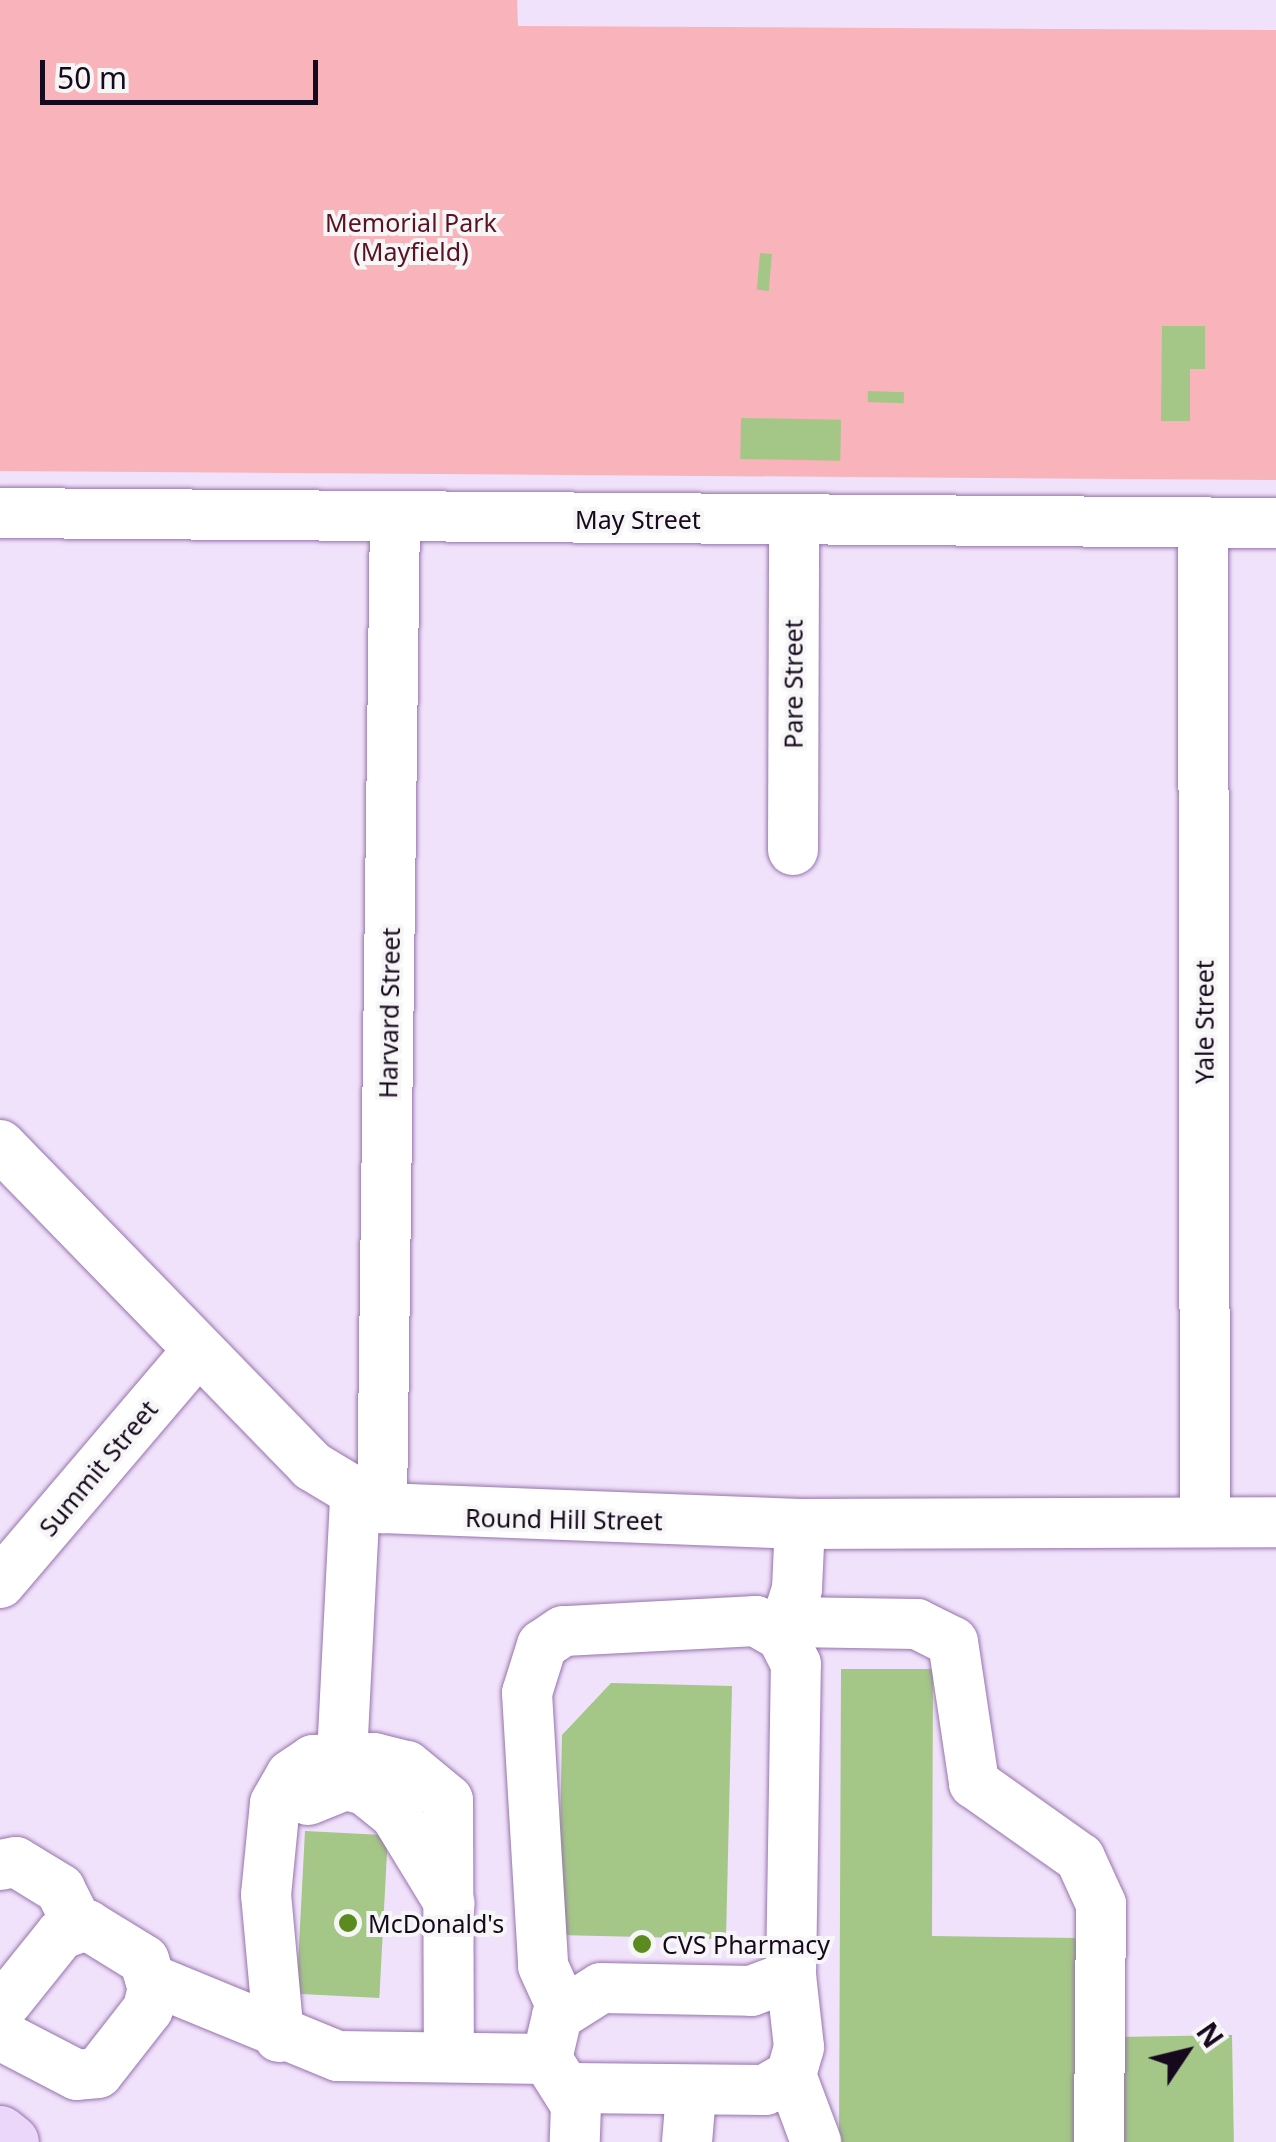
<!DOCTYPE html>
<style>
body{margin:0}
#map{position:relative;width:1276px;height:2142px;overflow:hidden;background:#f1e2fb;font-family:"Noto Sans",sans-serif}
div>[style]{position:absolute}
.green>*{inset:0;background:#f8b3bb}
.building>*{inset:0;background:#a4c687;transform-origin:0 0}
.roads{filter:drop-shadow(0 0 2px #9674ad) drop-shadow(0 0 2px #9674ad)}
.minor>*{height:50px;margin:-25px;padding:0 25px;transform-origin:25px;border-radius:25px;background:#fff}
.major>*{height:55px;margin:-27.5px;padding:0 27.5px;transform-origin:27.5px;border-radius:27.5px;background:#ebd7fa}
.dots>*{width:28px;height:28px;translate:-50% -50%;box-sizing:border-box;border:5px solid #f6f6f6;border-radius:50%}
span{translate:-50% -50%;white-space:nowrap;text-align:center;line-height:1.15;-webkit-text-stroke:8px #f6f6f6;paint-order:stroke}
.park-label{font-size:25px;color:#591223}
.street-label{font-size:25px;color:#16091e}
.poi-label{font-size:25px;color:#16091e}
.left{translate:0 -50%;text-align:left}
.north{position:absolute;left:1136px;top:2002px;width:100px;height:100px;-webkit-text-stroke:8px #f6f6f6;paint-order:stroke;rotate:55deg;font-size:28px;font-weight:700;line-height:40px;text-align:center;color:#16091e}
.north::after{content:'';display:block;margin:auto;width:35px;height:45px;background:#16091e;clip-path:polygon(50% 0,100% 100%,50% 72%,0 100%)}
.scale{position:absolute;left:40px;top:60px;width:278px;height:45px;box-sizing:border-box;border:5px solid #16091e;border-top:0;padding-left:12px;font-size:30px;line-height:35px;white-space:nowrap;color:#16091e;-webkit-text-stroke:8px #f6f6f6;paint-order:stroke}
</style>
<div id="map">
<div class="green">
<div style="clip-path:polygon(0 0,517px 0,518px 26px,1276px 30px,1276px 480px,0 471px)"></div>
</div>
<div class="building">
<div style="left:760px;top:253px;width:12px;height:37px;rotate:5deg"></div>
<div style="clip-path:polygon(1162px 326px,1205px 326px,1205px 369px,1190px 369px,1190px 421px,1161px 421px)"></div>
<div style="left:868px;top:391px;width:36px;height:11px;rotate:2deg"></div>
<div style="left:741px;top:418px;width:100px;height:41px;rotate:1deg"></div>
<div style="clip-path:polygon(841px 1669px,933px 1669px,932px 1936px,1081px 1938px,1079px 2142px,839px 2142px)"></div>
<div style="clip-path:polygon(611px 1683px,732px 1686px,726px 1939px,558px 1935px,562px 1735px)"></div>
<div style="left:305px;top:1831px;width:83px;height:163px;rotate:3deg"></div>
<div style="left:1232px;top:2035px;width:107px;height:114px;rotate:89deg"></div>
</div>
<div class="roads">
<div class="minor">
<div style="left:0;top:513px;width:1276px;rotate:0.45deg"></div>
<div style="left:1203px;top:522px;width:1000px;rotate:89.89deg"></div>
<div style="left:793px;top:850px;width:331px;rotate:-89.8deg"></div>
<div style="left:0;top:1145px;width:448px;rotate:45.8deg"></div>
<div style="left:312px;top:1466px;width:82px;rotate:31deg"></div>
<div style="left:382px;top:1508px;width:418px;rotate:2.2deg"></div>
<div style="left:800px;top:1524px;width:476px;rotate:-0.2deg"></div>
<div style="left:382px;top:1508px;width:990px;rotate:-89.25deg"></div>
<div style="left:0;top:1583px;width:302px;rotate:-49.6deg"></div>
<div style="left:789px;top:1622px;width:128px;rotate:0.9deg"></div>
<div style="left:917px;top:1624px;width:40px;rotate:26.6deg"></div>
<div style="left:953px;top:1642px;width:143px;rotate:81.5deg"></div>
<div style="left:974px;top:1783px;width:130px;rotate:35.3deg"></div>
<div style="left:1080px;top:1858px;width:51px;rotate:65.5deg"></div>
<div style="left:1101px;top:1904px;width:238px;rotate:90.5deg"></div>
<div style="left:782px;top:1636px;width:49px;rotate:-72.3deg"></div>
<div style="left:797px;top:1589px;width:65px;rotate:-87.4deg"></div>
<div style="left:342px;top:1756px;width:259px;rotate:-87.1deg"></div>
<div style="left:308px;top:1800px;width:40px;rotate:-22deg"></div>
<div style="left:345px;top:1785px;width:21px;rotate:14deg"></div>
<div style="left:365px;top:1790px;width:38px;rotate:39deg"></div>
<div style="left:395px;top:1814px;width:105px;rotate:58.6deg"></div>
<div style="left:0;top:1865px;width:16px;rotate:-11deg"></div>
<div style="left:16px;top:1862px;width:52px;rotate:31.5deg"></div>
<div style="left:60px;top:1889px;width:42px;rotate:63.4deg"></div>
<div style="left:150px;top:1979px;width:203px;rotate:22.3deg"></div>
<div style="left:338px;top:2056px;width:209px;rotate:0.8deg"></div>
<div style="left:547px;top:2059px;width:54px;rotate:57.8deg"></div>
<div style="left:576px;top:2105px;width:37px;rotate:92deg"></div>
<div style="left:0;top:2010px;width:97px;rotate:-51.2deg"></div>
<div style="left:61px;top:1934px;width:28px;rotate:-19deg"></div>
<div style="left:87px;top:1925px;width:67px;rotate:31.6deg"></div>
<div style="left:144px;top:1960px;width:28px;rotate:72deg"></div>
<div style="left:153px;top:1987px;width:23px;rotate:103deg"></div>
<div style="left:148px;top:2009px;width:81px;rotate:128deg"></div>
<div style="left:98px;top:2073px;width:21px;rotate:175deg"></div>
<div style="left:77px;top:2075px;width:87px;rotate:-152.5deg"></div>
<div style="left:279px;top:2037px;width:143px;rotate:-95.2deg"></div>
<div style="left:266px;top:1895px;width:92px;rotate:-84.4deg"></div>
<div style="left:275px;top:1803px;width:32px;rotate:-60deg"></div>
<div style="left:291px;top:1775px;width:27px;rotate:-34deg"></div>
<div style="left:313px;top:1760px;width:61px;rotate:-1.9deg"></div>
<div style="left:374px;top:1758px;width:34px;rotate:14deg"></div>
<div style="left:407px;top:1766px;width:53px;rotate:39.7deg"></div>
<div style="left:448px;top:1800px;width:256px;rotate:89.8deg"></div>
<div style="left:547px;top:2059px;width:44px;rotate:-76.9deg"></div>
<div style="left:557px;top:2016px;width:52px;rotate:-32.5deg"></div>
<div style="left:601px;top:1988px;width:150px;rotate:1.1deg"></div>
<div style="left:751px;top:1991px;width:43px;rotate:-20.6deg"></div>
<div style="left:791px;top:1976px;width:312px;rotate:-89.1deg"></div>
<div style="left:796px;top:1664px;width:31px;rotate:-117deg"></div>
<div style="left:782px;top:1636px;width:30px;rotate:-150deg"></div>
<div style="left:756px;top:1621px;width:193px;rotate:177deg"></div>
<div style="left:563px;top:1631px;width:25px;rotate:146deg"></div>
<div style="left:542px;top:1645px;width:50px;rotate:107.4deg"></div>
<div style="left:527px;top:1693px;width:273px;rotate:86.6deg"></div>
<div style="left:543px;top:1966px;width:48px;rotate:65.6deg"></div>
<div style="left:791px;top:2075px;width:72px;rotate:69.5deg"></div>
<div style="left:570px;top:2088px;width:195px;rotate:0.6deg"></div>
<div style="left:765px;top:2090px;width:30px;rotate:-30deg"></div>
<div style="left:791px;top:2075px;width:29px;rotate:-74deg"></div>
<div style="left:799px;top:2047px;width:71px;rotate:-96.4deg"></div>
<div style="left:687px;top:2142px;width:48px;rotate:-85.2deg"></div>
</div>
<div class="major">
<div style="left:0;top:2133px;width:14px;rotate:39deg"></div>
</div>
</div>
<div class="dots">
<div style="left:348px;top:1923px;background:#5b8b1f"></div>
<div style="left:642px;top:1944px;background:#5b8b1f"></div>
</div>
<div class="park-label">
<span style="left:411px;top:237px">Memorial Park<br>(Mayfield)</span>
</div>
<div class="street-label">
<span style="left:638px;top:519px">May Street</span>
<span style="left:793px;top:684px;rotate:-90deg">Pare Street</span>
<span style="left:389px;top:1013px;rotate:-89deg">Harvard Street</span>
<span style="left:1204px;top:1022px;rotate:-90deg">Yale Street</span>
<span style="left:98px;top:1468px;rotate:-50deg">Summit Street</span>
<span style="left:564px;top:1519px;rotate:1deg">Round Hill Street</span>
</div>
<div class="poi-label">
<span class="left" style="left:368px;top:1923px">McDonald's</span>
<span class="left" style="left:662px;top:1944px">CVS Pharmacy</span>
</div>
<div class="north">N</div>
<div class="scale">50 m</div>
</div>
